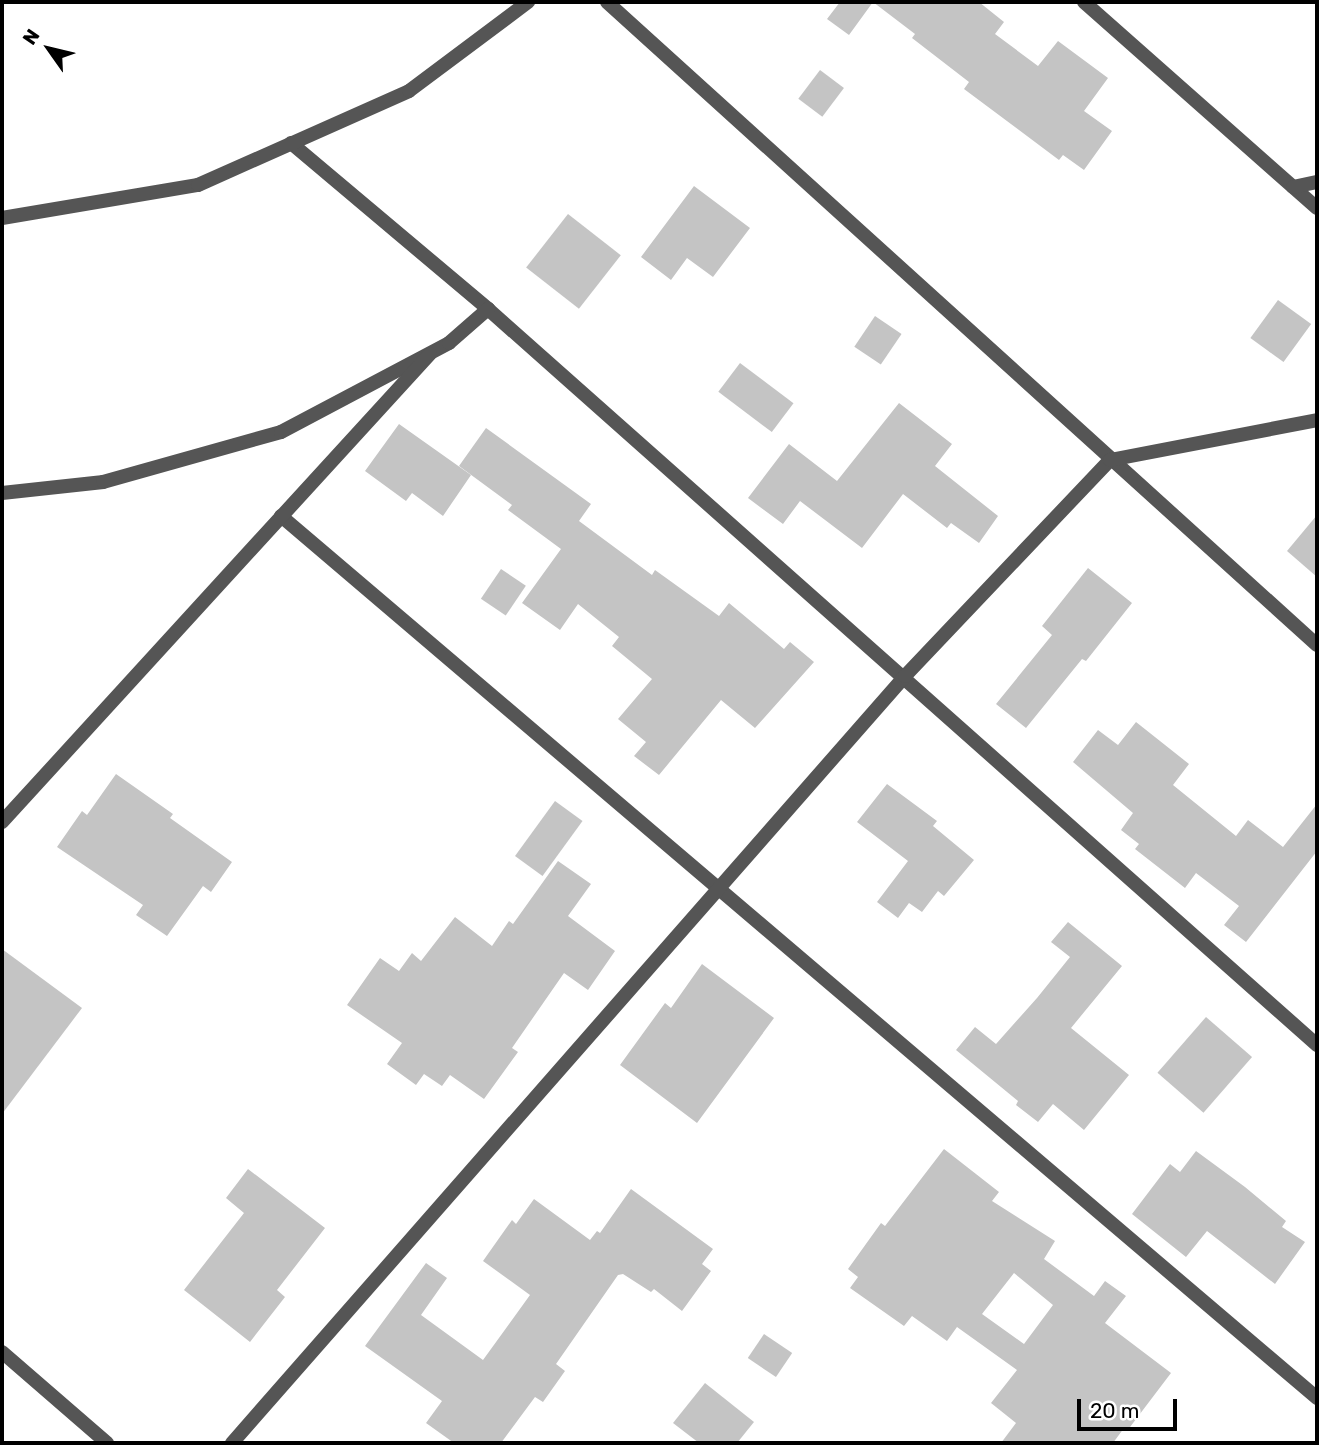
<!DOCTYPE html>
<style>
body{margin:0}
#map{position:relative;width:1319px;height:1445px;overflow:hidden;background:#fff;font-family:Rubik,sans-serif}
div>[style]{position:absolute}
.building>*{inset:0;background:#c4c4c4;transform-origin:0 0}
.street>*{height:14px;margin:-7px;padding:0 7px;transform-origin:7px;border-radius:7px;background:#555}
span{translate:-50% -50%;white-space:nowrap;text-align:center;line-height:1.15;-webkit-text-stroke:7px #fff;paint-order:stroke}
.frame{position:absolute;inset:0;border:4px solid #000;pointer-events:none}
.north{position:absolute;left:14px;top:14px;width:70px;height:70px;-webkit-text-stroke:5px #fff;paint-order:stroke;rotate:304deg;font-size:19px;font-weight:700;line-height:28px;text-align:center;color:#000}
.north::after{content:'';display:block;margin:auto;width:24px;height:32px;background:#000;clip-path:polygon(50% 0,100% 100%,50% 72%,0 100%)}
.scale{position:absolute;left:1077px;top:1399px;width:100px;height:32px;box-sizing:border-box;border:4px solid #000;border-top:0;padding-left:9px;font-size:21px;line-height:24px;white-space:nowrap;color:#000;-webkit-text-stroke:5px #fff;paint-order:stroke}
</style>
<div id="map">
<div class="building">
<div style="clip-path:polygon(840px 2px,979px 2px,1004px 22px,995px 34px,1038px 66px,1058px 41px,1108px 78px,1084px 111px,1112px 131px,1084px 170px,1063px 155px,1059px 160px,964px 89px,969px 82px,912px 38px,915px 34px,873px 2px,849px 35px,827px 19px)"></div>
<div style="left:820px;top:70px;width:30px;height:36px;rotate:37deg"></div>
<div style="clip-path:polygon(694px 186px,750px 228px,713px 277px,687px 258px,671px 280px,641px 257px)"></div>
<div style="left:568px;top:214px;width:67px;height:68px;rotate:38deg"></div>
<div style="left:1278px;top:300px;width:41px;height:47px;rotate:36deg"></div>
<div style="left:875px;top:316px;width:32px;height:37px;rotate:34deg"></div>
<div style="left:740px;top:363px;width:67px;height:36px;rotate:37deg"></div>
<div style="clip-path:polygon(899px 403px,952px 444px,935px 466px,998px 516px,979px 543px,951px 523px,947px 528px,903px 494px,862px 548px,800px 501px,783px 524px,748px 498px,789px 444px,837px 481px)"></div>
<div style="clip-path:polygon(399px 424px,471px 475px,443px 516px,412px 493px,406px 501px,365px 471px)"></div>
<div style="clip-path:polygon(486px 428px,591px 504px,579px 521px,652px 575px,655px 570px,719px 616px,729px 603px,784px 649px,790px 642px,814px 662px,755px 728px,721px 700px,659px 775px,634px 756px,646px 742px,618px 719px,652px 679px,612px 646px,619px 637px,578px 604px,560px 630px,522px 603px,561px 549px,508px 510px,512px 505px,459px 466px)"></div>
<div style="clip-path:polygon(1317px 515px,1317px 577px,1287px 551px)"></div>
<div style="clip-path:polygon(1088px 568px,1132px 603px,1086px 661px,1082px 659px,1026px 728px,996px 704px,1052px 635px,1042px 626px)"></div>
<div style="left:501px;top:569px;width:30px;height:36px;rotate:34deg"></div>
<div style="clip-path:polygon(1136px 722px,1189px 764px,1173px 785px,1236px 836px,1248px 820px,1283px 847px,1317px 804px,1317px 851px,1246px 942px,1224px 925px,1239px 906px,1196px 873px,1185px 888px,1135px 849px,1139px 844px,1121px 830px,1133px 813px,1073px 762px,1098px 730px,1118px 745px)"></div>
<div style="clip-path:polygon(116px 774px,173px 814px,170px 818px,232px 862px,211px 892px,203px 886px,167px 936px,136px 915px,143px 905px,57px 847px,82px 811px,87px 815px)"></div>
<div style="clip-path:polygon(887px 784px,937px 821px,933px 826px,974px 860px,944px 896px,938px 891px,922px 912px,909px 903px,898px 918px,877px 902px,908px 861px,857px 822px)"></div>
<div style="left:555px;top:801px;width:34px;height:68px;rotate:36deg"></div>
<div style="clip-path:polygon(558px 861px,591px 884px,568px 916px,615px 951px,588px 990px,564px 973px,512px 1048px,518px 1052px,484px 1099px,450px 1075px,442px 1086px,424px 1074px,416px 1085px,387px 1064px,402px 1043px,347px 1005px,380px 958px,399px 971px,412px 953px,421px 961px,455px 917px,492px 946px,509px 921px,513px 924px)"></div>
<div style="clip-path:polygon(1068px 922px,1122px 966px,1071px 1028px,1129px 1075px,1084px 1130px,1053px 1104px,1038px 1122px,1016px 1105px,1018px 1101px,956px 1050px,975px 1027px,996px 1044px,1037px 998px,1070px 957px,1051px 942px)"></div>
<div style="clip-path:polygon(2px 949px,82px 1008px,2px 1114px)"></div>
<div style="clip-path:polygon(702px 964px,774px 1018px,697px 1123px,620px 1065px,665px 1003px,671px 1008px)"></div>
<div style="left:1206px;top:1017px;width:61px;height:74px;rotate:41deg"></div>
<div style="clip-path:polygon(evenodd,944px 1149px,999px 1192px,992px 1201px,1055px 1241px,1044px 1259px,1094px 1296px,1105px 1281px,1126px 1296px,1105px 1323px,1171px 1373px,1127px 1431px,1124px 1428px,1113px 1443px,1001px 1443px,1016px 1423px,991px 1403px,1017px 1370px,957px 1327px,947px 1341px,912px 1316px,904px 1326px,850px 1288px,858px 1277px,848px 1269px,881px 1223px,885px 1226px,944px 1149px,1014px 1273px,1053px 1305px,1024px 1344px,982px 1314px,1014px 1273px)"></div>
<div style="clip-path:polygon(1196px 1151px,1245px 1187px,1286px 1221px,1282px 1227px,1305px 1242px,1275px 1284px,1207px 1231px,1186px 1257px,1132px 1214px,1170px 1164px,1180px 1172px)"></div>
<div style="clip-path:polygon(248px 1169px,325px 1228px,277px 1290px,285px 1297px,250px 1342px,184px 1290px,244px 1213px,226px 1198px)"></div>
<div style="clip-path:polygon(631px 1189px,713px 1249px,702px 1264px,711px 1271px,682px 1311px,654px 1289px,651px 1292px,623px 1274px,618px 1275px,556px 1364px,565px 1371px,543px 1402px,535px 1397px,501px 1443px,454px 1443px,426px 1423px,442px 1401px,365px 1346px,426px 1263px,447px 1278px,421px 1315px,483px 1360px,530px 1295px,483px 1261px,512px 1220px,516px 1224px,534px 1199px,590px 1240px,597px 1231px,600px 1233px)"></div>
<div style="left:764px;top:1334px;width:34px;height:29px;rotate:34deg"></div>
<div style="clip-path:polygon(705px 1383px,754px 1422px,737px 1443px,699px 1443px,673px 1423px)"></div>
</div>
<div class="street">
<div style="left:607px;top:2px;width:958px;rotate:42.17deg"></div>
<div style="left:1084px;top:2px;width:311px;rotate:41.5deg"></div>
<div style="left:291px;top:143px;width:258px;rotate:40.1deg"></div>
<div style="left:488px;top:309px;width:1109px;rotate:41.6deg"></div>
<div style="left:1293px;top:187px;width:25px;rotate:-12deg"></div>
<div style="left:2px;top:218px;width:199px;rotate:-9.6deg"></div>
<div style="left:198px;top:185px;width:231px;rotate:-24deg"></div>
<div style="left:409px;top:91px;width:149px;rotate:-36.8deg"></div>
<div style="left:2px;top:493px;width:102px;rotate:-6.2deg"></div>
<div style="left:103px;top:482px;width:185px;rotate:-15.7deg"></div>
<div style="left:281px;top:432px;width:190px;rotate:-27.9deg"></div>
<div style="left:449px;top:343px;width:52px;rotate:-41.1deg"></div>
<div style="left:281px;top:516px;width:1361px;rotate:40.41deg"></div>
<div style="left:2px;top:822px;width:634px;rotate:-47.56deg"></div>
<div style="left:2px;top:1352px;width:139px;rotate:40.9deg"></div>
<div style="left:232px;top:1443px;width:1020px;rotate:-48.73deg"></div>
<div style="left:905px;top:676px;width:298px;rotate:-46.5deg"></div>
<div style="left:1110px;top:460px;width:211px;rotate:-10.9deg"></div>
</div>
<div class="frame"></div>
<div class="north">N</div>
<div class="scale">20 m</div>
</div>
